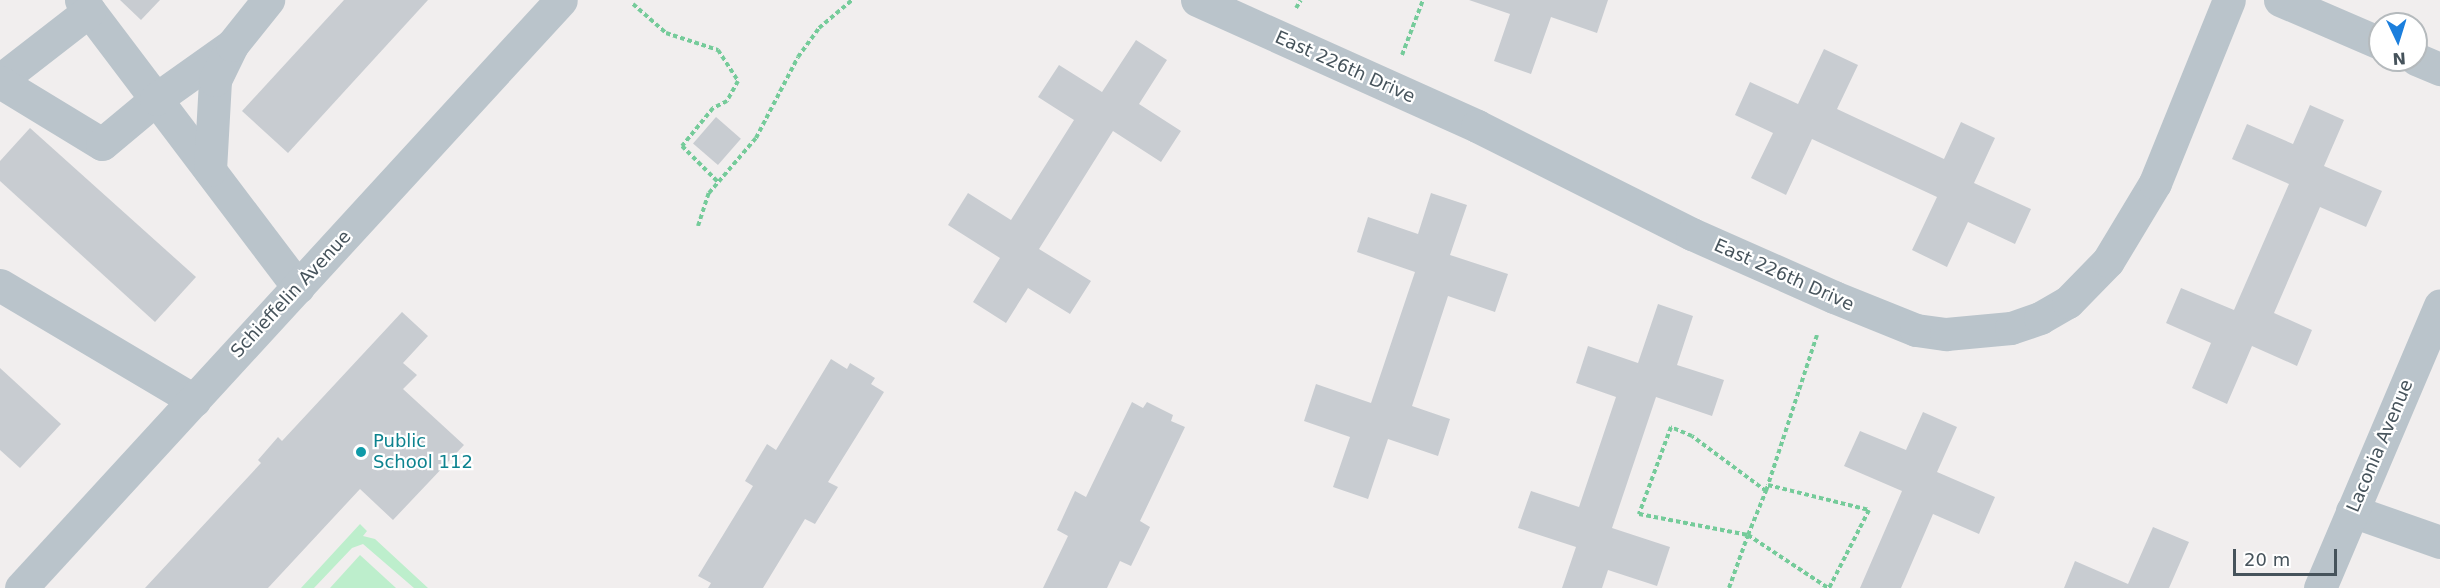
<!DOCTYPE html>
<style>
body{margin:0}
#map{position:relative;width:2440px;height:588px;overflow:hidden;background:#f1eeee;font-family:"DejaVu Sans",sans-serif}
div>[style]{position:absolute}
.green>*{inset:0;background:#bdeecc}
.building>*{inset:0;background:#c8ccd1;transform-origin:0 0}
.path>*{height:4px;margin-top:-2px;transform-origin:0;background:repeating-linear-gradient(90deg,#75cb9a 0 4.5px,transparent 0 7.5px)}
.minor>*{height:33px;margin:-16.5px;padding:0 16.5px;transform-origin:16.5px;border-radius:16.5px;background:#bac4cb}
.dots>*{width:16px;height:16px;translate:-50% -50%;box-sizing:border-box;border:3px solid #fff;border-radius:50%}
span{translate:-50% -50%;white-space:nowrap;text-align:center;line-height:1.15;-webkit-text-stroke:4.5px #fff;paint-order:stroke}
.street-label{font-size:18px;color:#46535b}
.culture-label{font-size:18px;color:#0d838f}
.left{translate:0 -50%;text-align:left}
.north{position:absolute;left:2368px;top:12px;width:60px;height:60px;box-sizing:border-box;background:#fff;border:2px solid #b5babd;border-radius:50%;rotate:176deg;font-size:16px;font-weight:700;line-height:24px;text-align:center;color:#46535b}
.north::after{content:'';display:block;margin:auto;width:21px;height:27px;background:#1c7fdd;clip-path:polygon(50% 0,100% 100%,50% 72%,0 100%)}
.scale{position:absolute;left:2233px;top:549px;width:104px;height:27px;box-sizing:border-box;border:3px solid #46535b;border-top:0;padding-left:8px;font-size:18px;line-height:21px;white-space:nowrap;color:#46535b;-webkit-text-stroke:4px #fff;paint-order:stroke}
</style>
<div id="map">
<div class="green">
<div style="clip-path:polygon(360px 524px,367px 531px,363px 536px,375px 539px,428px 588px,414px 588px,363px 544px,352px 548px,314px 588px,301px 588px)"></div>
<div style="clip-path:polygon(360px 555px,396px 588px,330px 588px)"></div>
</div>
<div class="building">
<div style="clip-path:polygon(120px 0,160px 0,141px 20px)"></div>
<div style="clip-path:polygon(344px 0,428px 0,288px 153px,242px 111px)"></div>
<div style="clip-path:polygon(1469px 0,1608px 0,1597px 33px,1551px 17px,1531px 74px,1494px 61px,1510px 14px)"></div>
<div style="clip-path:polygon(1136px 40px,1167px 60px,1139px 104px,1181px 131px,1161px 162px,1113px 131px,1039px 249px,1091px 281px,1070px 314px,1028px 288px,1006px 323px,973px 302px,1000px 258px,948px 225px,968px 193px,1011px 220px,1074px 120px,1038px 97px,1059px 65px,1102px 92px)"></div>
<div style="clip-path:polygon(1824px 49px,1858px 65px,1837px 109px,1944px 159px,1961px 122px,1995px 138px,1974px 183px,2031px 209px,2015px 244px,1968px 222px,1947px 267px,1912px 250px,1937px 197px,1812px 139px,1786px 195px,1751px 178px,1773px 133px,1735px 115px,1750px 82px,1798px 104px)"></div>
<div style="clip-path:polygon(2310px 105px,2344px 120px,2324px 166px,2382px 191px,2366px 227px,2320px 207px,2274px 313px,2312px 330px,2297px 366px,2252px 346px,2227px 404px,2192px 388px,2211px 343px,2166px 323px,2181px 288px,2234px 310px,2289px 184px,2232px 159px,2247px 124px,2293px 144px)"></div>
<div style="left:716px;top:117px;width:33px;height:35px;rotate:41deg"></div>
<div style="clip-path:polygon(30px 128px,196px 277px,155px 322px,0 181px,0 161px)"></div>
<div style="clip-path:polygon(1431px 193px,1467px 205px,1450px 255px,1508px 274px,1495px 312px,1448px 296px,1412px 406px,1450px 419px,1438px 456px,1388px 439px,1368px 499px,1333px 487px,1350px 437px,1304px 421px,1316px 384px,1371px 403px,1415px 272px,1357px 252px,1368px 217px,1418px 234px)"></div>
<div style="clip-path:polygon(1658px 304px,1693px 316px,1677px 365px,1724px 380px,1712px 416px,1656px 397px,1612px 528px,1670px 547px,1657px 586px,1608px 570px,1602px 588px,1562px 588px,1576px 547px,1518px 528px,1531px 491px,1579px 507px,1616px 397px,1576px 383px,1588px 346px,1638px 363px)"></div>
<div style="clip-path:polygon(402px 312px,428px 336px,403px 363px,417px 375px,403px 389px,464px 445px,393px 520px,360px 489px,268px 588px,145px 588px,261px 463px,258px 460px,278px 437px,282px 441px)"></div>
<div style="clip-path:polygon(831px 359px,847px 369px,850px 363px,875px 378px,871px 384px,884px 392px,828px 482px,838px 487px,815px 524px,805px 519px,763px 588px,708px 588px,711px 583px,698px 576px,753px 486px,745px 481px,767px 444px,776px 450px)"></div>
<div style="clip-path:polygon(0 368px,61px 424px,20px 468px,0 450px)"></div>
<div style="clip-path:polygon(1132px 402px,1143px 408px,1147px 402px,1173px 415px,1171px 421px,1185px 427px,1140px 521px,1150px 527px,1131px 566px,1120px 561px,1107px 588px,1043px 588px,1068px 536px,1057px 530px,1075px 491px,1086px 497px)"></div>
<div style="clip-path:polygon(1923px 412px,1957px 427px,1937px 472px,1995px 497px,1979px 534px,1933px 514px,1901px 588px,1860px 588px,1902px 491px,1844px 466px,1860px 431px,1906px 450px)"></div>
<div style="clip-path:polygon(2153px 527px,2189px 542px,2169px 588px,2064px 588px,2075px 561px,2128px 584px)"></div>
</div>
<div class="path">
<div style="left:633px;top:4px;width:44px;rotate:41.3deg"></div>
<div style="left:666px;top:33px;width:55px;rotate:18.1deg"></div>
<div style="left:718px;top:50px;width:37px;rotate:57deg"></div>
<div style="left:738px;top:81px;width:23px;rotate:119deg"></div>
<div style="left:727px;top:101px;width:16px;rotate:153deg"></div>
<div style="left:713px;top:108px;width:49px;rotate:129.2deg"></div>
<div style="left:682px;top:146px;width:52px;rotate:45deg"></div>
<div style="left:1296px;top:8px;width:9px;rotate:-58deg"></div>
<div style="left:1402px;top:55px;width:59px;rotate:-69.1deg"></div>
<div style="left:698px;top:226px;width:35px;rotate:-72deg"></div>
<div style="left:709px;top:193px;width:72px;rotate:-49.5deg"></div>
<div style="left:756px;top:138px;width:91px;rotate:-62.6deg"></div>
<div style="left:798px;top:57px;width:36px;rotate:-54deg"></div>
<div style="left:819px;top:28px;width:43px;rotate:-40.3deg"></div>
<div style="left:1817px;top:335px;width:158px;rotate:108.1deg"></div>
<div style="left:1768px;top:485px;width:104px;rotate:13.9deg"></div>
<div style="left:1869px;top:510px;width:88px;rotate:117.1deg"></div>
<div style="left:1766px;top:491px;width:92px;rotate:-143.4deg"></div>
<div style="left:1692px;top:436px;width:23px;rotate:-157deg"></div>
<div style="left:1671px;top:427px;width:93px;rotate:110.2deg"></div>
<div style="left:1639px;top:514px;width:111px;rotate:10.9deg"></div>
<div style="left:1748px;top:535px;width:48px;rotate:-67.8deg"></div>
<div style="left:1766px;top:491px;width:6px;rotate:-72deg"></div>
<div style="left:1729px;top:588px;width:56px;rotate:-70.3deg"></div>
<div style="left:1748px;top:535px;width:96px;rotate:33.5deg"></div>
</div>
<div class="minor">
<div style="left:81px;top:0;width:360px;rotate:52.9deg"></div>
<div style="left:1197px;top:0;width:307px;rotate:24.2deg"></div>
<div style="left:1477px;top:126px;width:241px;rotate:26.7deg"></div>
<div style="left:1692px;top:234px;width:155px;rotate:23.9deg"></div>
<div style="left:1834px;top:297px;width:88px;rotate:21.9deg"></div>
<div style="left:1916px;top:330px;width:30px;rotate:8deg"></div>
<div style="left:1946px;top:334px;width:65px;rotate:-5.3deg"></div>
<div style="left:2011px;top:328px;width:31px;rotate:-19deg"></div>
<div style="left:2040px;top:318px;width:32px;rotate:-30deg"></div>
<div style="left:2068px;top:302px;width:57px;rotate:-45.7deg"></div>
<div style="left:2108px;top:261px;width:91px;rotate:-58.9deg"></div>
<div style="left:2155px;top:183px;width:197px;rotate:-68deg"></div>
<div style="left:2280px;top:0;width:109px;rotate:23.3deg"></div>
<div style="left:2416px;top:59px;width:26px;rotate:23deg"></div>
<div style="left:0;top:80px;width:113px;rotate:-37.8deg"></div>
<div style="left:0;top:82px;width:119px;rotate:31.3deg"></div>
<div style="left:102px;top:144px;width:70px;rotate:-39.8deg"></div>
<div style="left:156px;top:99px;width:93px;rotate:-35.4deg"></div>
<div style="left:210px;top:170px;width:90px;rotate:-86.8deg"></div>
<div style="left:215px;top:80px;width:39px;rotate:-64deg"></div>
<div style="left:232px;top:45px;width:58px;rotate:-51.3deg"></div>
<div style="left:0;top:285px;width:226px;rotate:30.7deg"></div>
<div style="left:2352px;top:511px;width:93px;rotate:19.4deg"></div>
<div style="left:21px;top:588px;width:798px;rotate:-47.44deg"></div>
<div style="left:2320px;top:588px;width:307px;rotate:-67deg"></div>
</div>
<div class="dots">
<div style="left:361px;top:452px;background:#0f9aa8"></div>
</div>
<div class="street-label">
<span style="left:1345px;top:67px;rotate:24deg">East 226th Drive</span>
<span style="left:1784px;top:275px;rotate:24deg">East 226th Drive</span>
<span style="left:291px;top:294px;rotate:-47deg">Schieffelin Avenue</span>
<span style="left:2380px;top:446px;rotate:-67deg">Laconia Avenue</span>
</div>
<div class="culture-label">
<span class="left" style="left:373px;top:452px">Public<br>School 112</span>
</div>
<div class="north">N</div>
<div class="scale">20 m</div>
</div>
